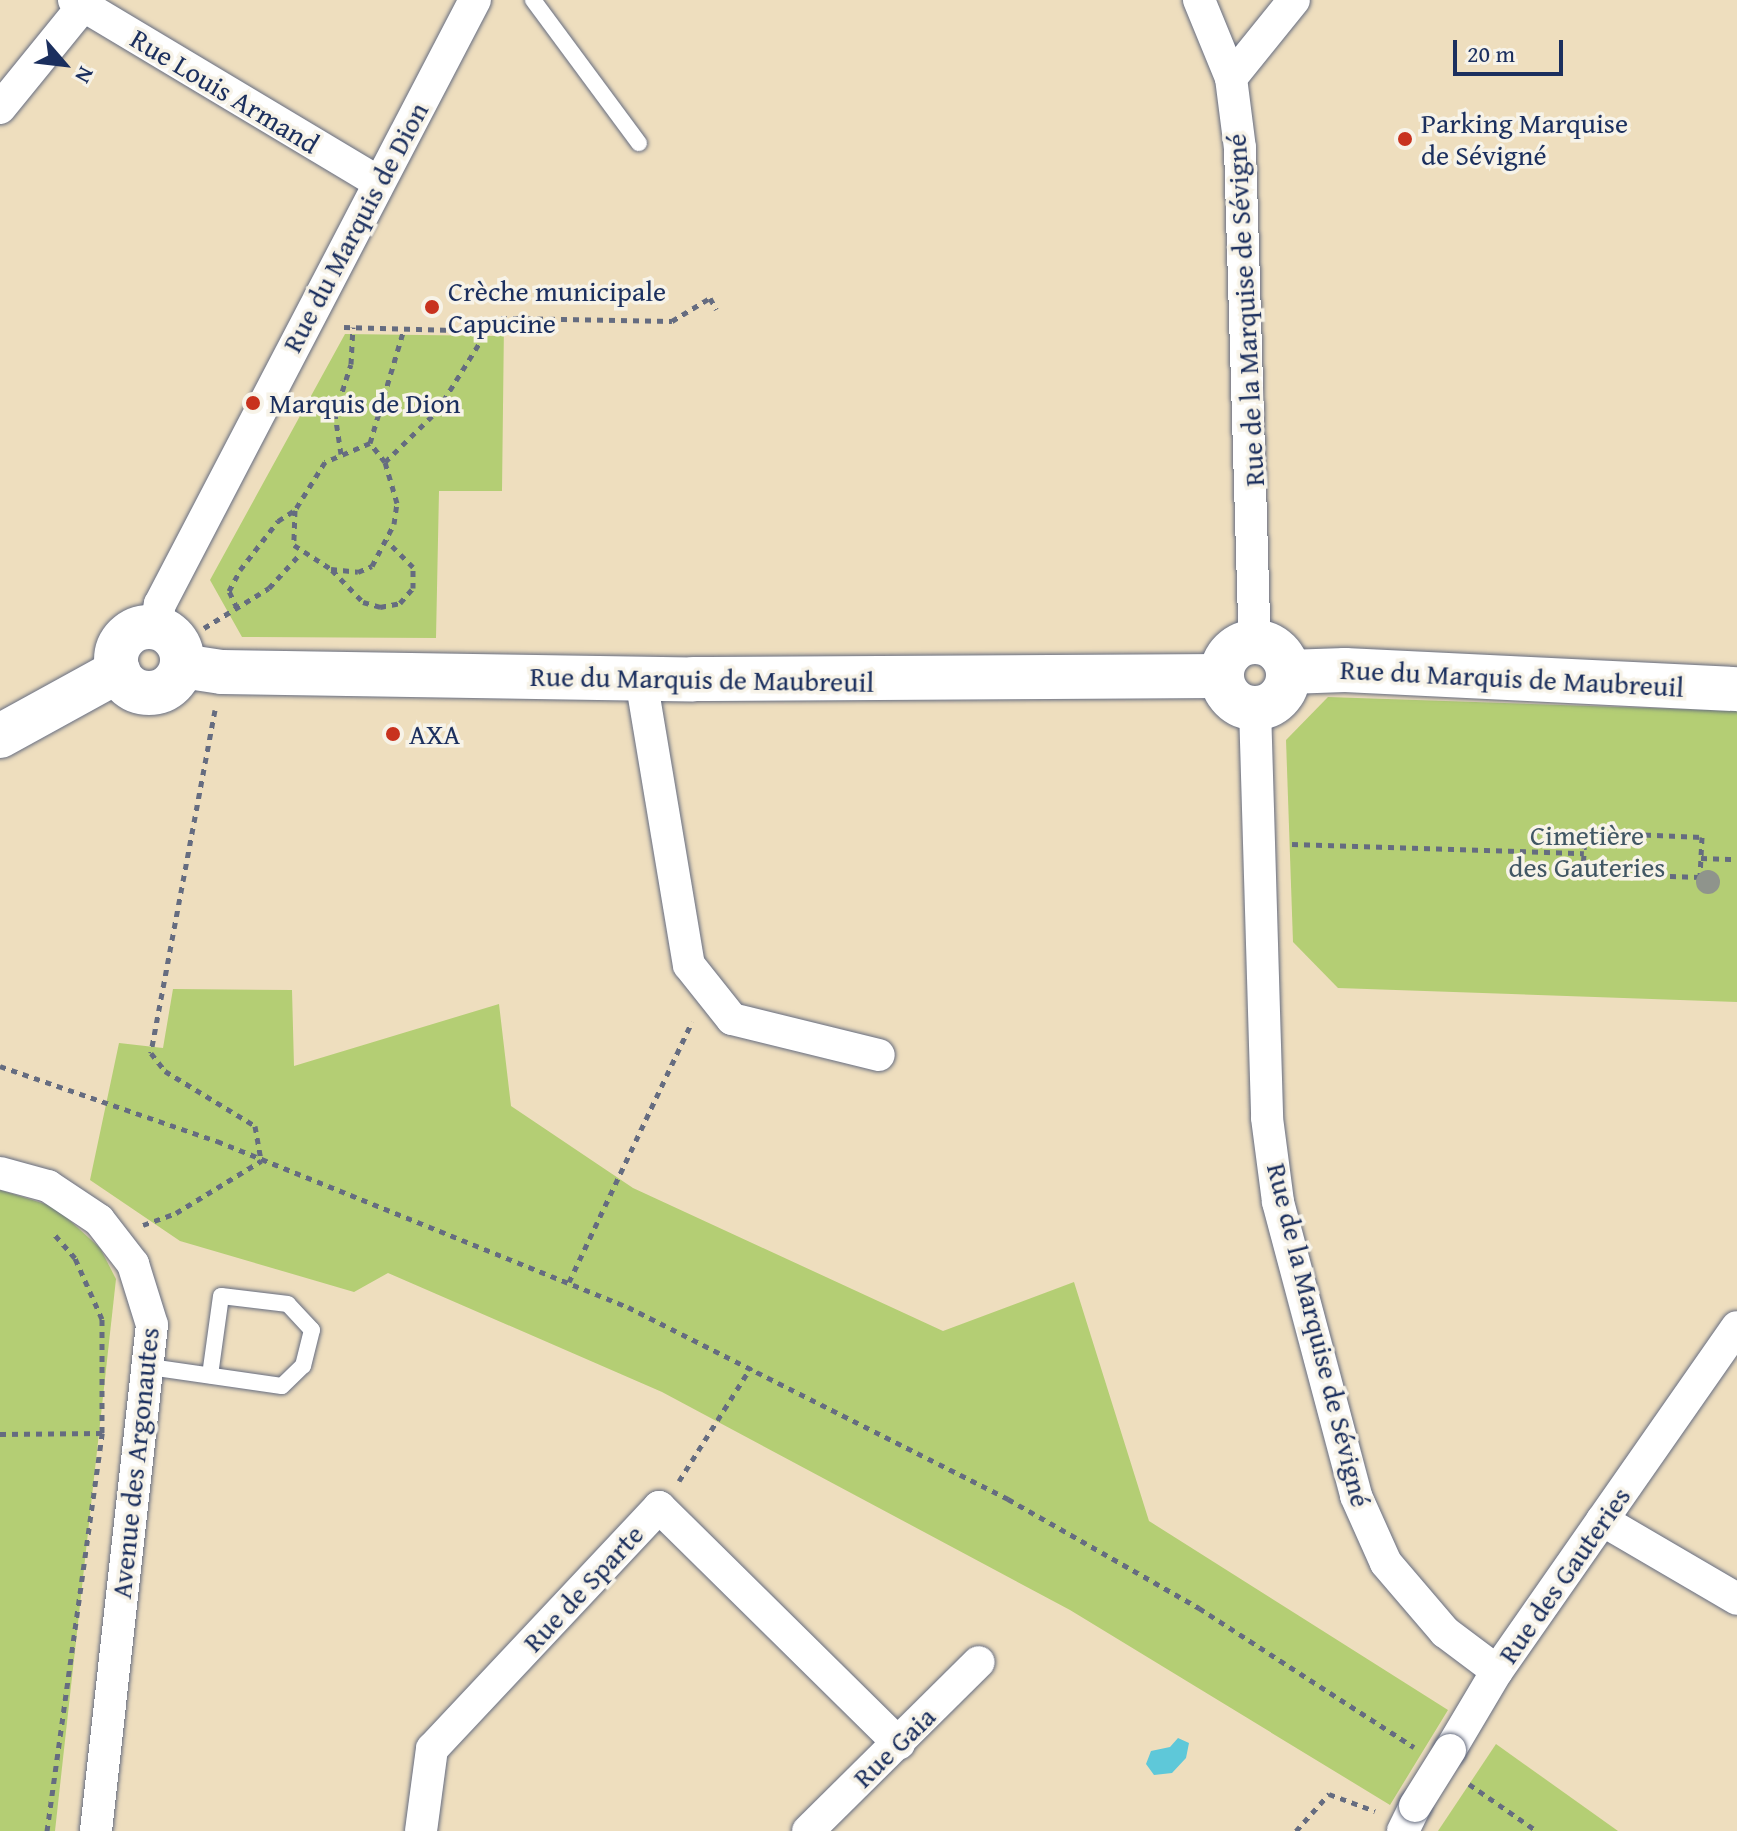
<!DOCTYPE html>
<meta charset="utf-8">
<style>
body{margin:0}
#map{position:relative;width:1737px;height:1831px;overflow:hidden;background:#eedebe;font-family:"Gentium Book Plus",serif}
div>[style]{position:absolute}
.green>*{inset:0;background:#b4ce74}
.water>*{inset:0;background:#5ec8d9}
.path>*{height:5px;margin-top:-2.5px;transform-origin:0;background:repeating-linear-gradient(90deg,#656c80 0 6px,transparent 0 12px)}
.roads{filter:drop-shadow(0 0 2px #656c80) drop-shadow(0 0 2px #656c80)}
.lane>*{height:16px;margin:-8px;padding:0 8px;transform-origin:8px;border-radius:8px;background:#fff}
.street>*{height:32px;margin:-16px;padding:0 16px;transform-origin:16px;border-radius:16px;background:#fff}
.secondary>*{height:44px;margin:-22px;padding:0 22px;transform-origin:22px;border-radius:22px;background:#fff}
.secondary>.ring{margin:-22px;padding:0;box-sizing:content-box;background:none;border:44px solid #fff;border-radius:50%}
.bridges{filter:drop-shadow(0 0 2px #656c80) drop-shadow(0 0 2px #656c80)}
.street-bridge>*{height:32px;margin:-16px;padding:0 16px;transform-origin:16px;border-radius:16px;background:#fff}
.trees>*{width:24px;height:24px;margin:-12px;border-radius:50%;background:#8f948c}
.dots>*{width:22px;height:22px;translate:-50% -50%;box-sizing:border-box;border:4px solid #f7f3e8;border-radius:50%}
span{translate:-50% -50%;white-space:nowrap;text-align:center;line-height:1.15;-webkit-text-stroke:7px #f7f3e8;paint-order:stroke}
.street-label{font-size:28px;color:#1b2f5e}
.poi-label{font-size:28px;color:#1b2f5e}
.left{translate:0 -50%;text-align:left}
.park-label{font-size:28px;color:#415764}
.north{position:absolute;left:24px;top:24px;width:80px;height:80px;-webkit-text-stroke:6px #f7f3e8;paint-order:stroke;rotate:118deg;font-size:22px;font-weight:700;line-height:32px;text-align:center;color:#1b2f5e}
.north::after{content:'';display:block;margin:auto;width:28px;height:36px;background:#1b2f5e;clip-path:polygon(50% 0,100% 100%,50% 72%,0 100%)}
.scale{position:absolute;left:1453px;top:40px;width:110px;height:36px;box-sizing:border-box;border:4px solid #1b2f5e;border-top:0;padding-left:10px;font-size:24px;line-height:28px;white-space:nowrap;color:#1b2f5e;-webkit-text-stroke:6px #f7f3e8;paint-order:stroke}
</style>
<div id="map">
<div class="green">
<div style="clip-path:polygon(504px 323px,502px 491px,439px 491px,436px 638px,242px 637px,210px 580px,345px 334px,496px 336px)"></div>
<div style="clip-path:polygon(1328px 697px,1737px 711px,1737px 1002px,1338px 988px,1293px 942px,1286px 740px)"></div>
<div style="clip-path:polygon(173px 989px,292px 990px,294px 1066px,499px 1004px,511px 1106px,633px 1188px,943px 1331px,1074px 1282px,1149px 1521px,1448px 1710px,1390px 1805px,1070px 1610px,662px 1392px,388px 1273px,354px 1292px,180px 1241px,90px 1180px,119px 1043px,163px 1048px)"></div>
<div style="clip-path:polygon(0 1190px,55px 1207px,100px 1248px,116px 1279px,55px 1831px,0 1831px)"></div>
<div style="clip-path:polygon(1496px 1744px,1618px 1831px,1438px 1831px)"></div>
</div>
<div class="water">
<div style="clip-path:polygon(1178px 1738px,1189px 1743px,1186px 1758px,1172px 1773px,1154px 1775px,1146px 1764px,1151px 1751px,1170px 1747px)"></div>
</div>
<div class="path">
<div style="left:344px;top:327px;width:147px;rotate:1.6deg"></div>
<div style="left:491px;top:331px;width:16px;rotate:-52deg"></div>
<div style="left:501px;top:318px;width:171px;rotate:1deg"></div>
<div style="left:672px;top:321px;width:44px;rotate:-31.2deg"></div>
<div style="left:710px;top:298px;width:13px;rotate:61deg"></div>
<div style="left:370px;top:443px;width:49px;rotate:157.1deg"></div>
<div style="left:325px;top:462px;width:57px;rotate:122deg"></div>
<div style="left:295px;top:510px;width:35px;rotate:92deg"></div>
<div style="left:294px;top:545px;width:44px;rotate:33deg"></div>
<div style="left:331px;top:569px;width:27px;rotate:6deg"></div>
<div style="left:358px;top:572px;width:15px;rotate:-23deg"></div>
<div style="left:372px;top:566px;width:47px;rotate:-62.4deg"></div>
<div style="left:394px;top:524px;width:21px;rotate:-82deg"></div>
<div style="left:397px;top:503px;width:43px;rotate:-106.3deg"></div>
<div style="left:385px;top:462px;width:24px;rotate:-128deg"></div>
<div style="left:370px;top:443px;width:119px;rotate:-73.4deg"></div>
<div style="left:341px;top:454px;width:40px;rotate:-98.5deg"></div>
<div style="left:335px;top:414px;width:52px;rotate:-72.3deg"></div>
<div style="left:351px;top:364px;width:37px;rotate:-87deg"></div>
<div style="left:385px;top:462px;width:73px;rotate:-44.4deg"></div>
<div style="left:437px;top:411px;width:94px;rotate:-58deg"></div>
<div style="left:332px;top:570px;width:45px;rotate:45.9deg"></div>
<div style="left:363px;top:602px;width:18px;rotate:16deg"></div>
<div style="left:380px;top:607px;width:20px;rotate:-11deg"></div>
<div style="left:400px;top:603px;width:20px;rotate:-49deg"></div>
<div style="left:413px;top:588px;width:21px;rotate:-90deg"></div>
<div style="left:413px;top:567px;width:37px;rotate:-135deg"></div>
<div style="left:237px;top:608px;width:19px;rotate:-115deg"></div>
<div style="left:229px;top:591px;width:24px;rotate:-62deg"></div>
<div style="left:240px;top:570px;width:62px;rotate:-52.2deg"></div>
<div style="left:278px;top:521px;width:20px;rotate:-33deg"></div>
<div style="left:204px;top:628px;width:76px;rotate:-31.6deg"></div>
<div style="left:269px;top:588px;width:46px;rotate:-47.6deg"></div>
<div style="left:215px;top:710px;width:349px;rotate:100.6deg"></div>
<div style="left:151px;top:1053px;width:23px;rotate:52deg"></div>
<div style="left:165px;top:1071px;width:105px;rotate:31.4deg"></div>
<div style="left:255px;top:1126px;width:35px;rotate:80deg"></div>
<div style="left:1585px;top:832px;width:117px;rotate:2.4deg"></div>
<div style="left:1702px;top:837px;width:40px;rotate:92.9deg"></div>
<div style="left:1700px;top:877px;width:117px;rotate:-178deg"></div>
<div style="left:1583px;top:873px;width:41px;rotate:-87.2deg"></div>
<div style="left:1292px;top:844px;width:292px;rotate:1.8deg"></div>
<div style="left:1701px;top:858px;width:36px;rotate:2deg"></div>
<div style="left:0;top:1066px;width:230px;rotate:19.1deg"></div>
<div style="left:217px;top:1141px;width:443px;rotate:22deg"></div>
<div style="left:628px;top:1307px;width:426px;rotate:26.8deg"></div>
<div style="left:1008px;top:1499px;width:220px;rotate:29.7deg"></div>
<div style="left:1199px;top:1608px;width:256px;rotate:32.9deg"></div>
<div style="left:143px;top:1225px;width:35px;rotate:-20deg"></div>
<div style="left:176px;top:1213px;width:100px;rotate:-31.5deg"></div>
<div style="left:569px;top:1282px;width:288px;rotate:-64.7deg"></div>
<div style="left:0;top:1434px;width:103px;rotate:-0.6deg"></div>
<div style="left:679px;top:1481px;width:135px;rotate:-57.7deg"></div>
<div style="left:1469px;top:1784px;width:83px;rotate:34.7deg"></div>
<div style="left:47px;top:1831px;width:402px;rotate:-82.1deg"></div>
<div style="left:102px;top:1433px;width:114px;rotate:-90deg"></div>
<div style="left:102px;top:1319px;width:67px;rotate:-113.9deg"></div>
<div style="left:75px;top:1258px;width:32px;rotate:-131deg"></div>
<div style="left:1296px;top:1831px;width:50px;rotate:-48.3deg"></div>
<div style="left:1329px;top:1794px;width:49px;rotate:20.3deg"></div>
</div>
<div class="roads">
<div class="lane">
<div style="left:533px;top:0;width:178px;rotate:53.5deg"></div>
<div style="left:150px;top:1367px;width:133px;rotate:8.2deg"></div>
<div style="left:282px;top:1386px;width:29px;rotate:-44deg"></div>
<div style="left:303px;top:1366px;width:37px;rotate:-76deg"></div>
<div style="left:312px;top:1330px;width:35px;rotate:-133deg"></div>
<div style="left:288px;top:1304px;width:67px;rotate:-173.2deg"></div>
<div style="left:221px;top:1296px;width:80px;rotate:97.9deg"></div>
</div>
<div class="street">
<div style="left:74px;top:0;width:354px;rotate:30.9deg"></div>
<div style="left:1199px;top:0;width:84px;rotate:67.7deg"></div>
<div style="left:1231px;top:78px;width:71px;rotate:82.7deg"></div>
<div style="left:1240px;top:148px;width:494px;rotate:88.3deg"></div>
<div style="left:1231px;top:78px;width:100px;rotate:-51.1deg"></div>
<div style="left:0;top:108px;width:132px;rotate:-50.9deg"></div>
<div style="left:156px;top:628px;width:24px;rotate:-81deg"></div>
<div style="left:160px;top:604px;width:681px;rotate:-62.46deg"></div>
<div style="left:641px;top:679px;width:290px;rotate:80.5deg"></div>
<div style="left:689px;top:965px;width:69px;rotate:51.5deg"></div>
<div style="left:732px;top:1019px;width:151px;rotate:13.8deg"></div>
<div style="left:1255px;top:708px;width:410px;rotate:88.3deg"></div>
<div style="left:1267px;top:1118px;width:85px;rotate:82.5deg"></div>
<div style="left:1278px;top:1202px;width:304px;rotate:75.1deg"></div>
<div style="left:1356px;top:1496px;width:73px;rotate:65.9deg"></div>
<div style="left:1386px;top:1563px;width:91px;rotate:49.5deg"></div>
<div style="left:1445px;top:1632px;width:65px;rotate:36.9deg"></div>
<div style="left:0;top:1173px;width:50px;rotate:15.2deg"></div>
<div style="left:48px;top:1186px;width:61px;rotate:33.7deg"></div>
<div style="left:99px;top:1220px;width:56px;rotate:52.3deg"></div>
<div style="left:133px;top:1264px;width:64px;rotate:72.7deg"></div>
<div style="left:152px;top:1325px;width:509px;rotate:96.32deg"></div>
<div style="left:1602px;top:1520px;width:156px;rotate:30.3deg"></div>
<div style="left:1450px;top:1750px;width:92px;rotate:-59.3deg"></div>
<div style="left:1497px;top:1671px;width:419px;rotate:-55.1deg"></div>
<div style="left:421px;top:1831px;width:83px;rotate:-82.4deg"></div>
<div style="left:432px;top:1749px;width:332px;rotate:-46.8deg"></div>
<div style="left:659px;top:1507px;width:337px;rotate:44.6deg"></div>
<div style="left:808px;top:1831px;width:240px;rotate:-44.7deg"></div>
<div style="left:1403px;top:1831px;width:28px;rotate:-64deg"></div>
</div>
<div class="secondary">
<div class="ring" style="left:116px;top:627px;width:22px;height:22px"></div>
<div class="ring" style="left:1222px;top:642px;width:22px;height:22px"></div>
<div style="left:182px;top:666px;width:40px;rotate:8.5deg"></div>
<div style="left:222px;top:672px;width:471px;rotate:0.9deg"></div>
<div style="left:693px;top:679px;width:529px;rotate:-0.32deg"></div>
<div style="left:1288px;top:672px;width:57px;rotate:-2deg"></div>
<div style="left:1345px;top:670px;width:392px;rotate:2.8deg"></div>
<div style="left:0;top:736px;width:135px;rotate:-28.8deg"></div>
</div>
</div>
<div class="bridges">
<div class="street-bridge">
<div style="left:1415px;top:1806px;width:66px;rotate:-58deg"></div>
</div>
</div>
<div class="trees">
<div style="left:1708px;top:882px"></div>
</div>
<div class="dots">
<div style="left:1405px;top:139px;background:#c8321e"></div>
<div style="left:432px;top:307px;background:#c8321e"></div>
<div style="left:253px;top:403px;background:#c8321e"></div>
<div style="left:393px;top:734px;background:#c8321e"></div>
</div>
<div class="street-label">
<span style="left:225px;top:91px;rotate:31deg">Rue Louis Armand</span>
<span style="left:355px;top:227px;rotate:-62deg">Rue du Marquis de Dion</span>
<span style="left:1245px;top:310px;rotate:-93deg">Rue de la Marquise de Sévigné</span>
<span style="left:1512px;top:678px;rotate:3deg">Rue du Marquis de Maubreuil</span>
<span style="left:702px;top:679px;rotate:1deg">Rue du Marquis de Maubreuil</span>
<span style="left:1319px;top:1335px;rotate:76deg">Rue de la Marquise de Sévigné</span>
<span style="left:135px;top:1463px;rotate:-84deg">Avenue des Argonautes</span>
<span style="left:1564px;top:1575px;rotate:-55deg">Rue des Gauteries</span>
<span style="left:583px;top:1588px;rotate:-47deg">Rue de Sparte</span>
<span style="left:894px;top:1747px;rotate:-44deg">Rue Gaia</span>
</div>
<div class="poi-label">
<span class="left" style="left:1421px;top:139px">Parking Marquise<br>de Sévigné</span>
<span class="left" style="left:448px;top:307px">Crèche municipale<br>Capucine</span>
<span class="left" style="left:269px;top:403px">Marquis de Dion</span>
<span class="left" style="left:409px;top:734px">AXA</span>
</div>
<div class="park-label">
<span style="left:1587px;top:851px">Cimetière<br>des Gauteries</span>
</div>
<div class="north">N</div>
<div class="scale">20 m</div>
</div>
